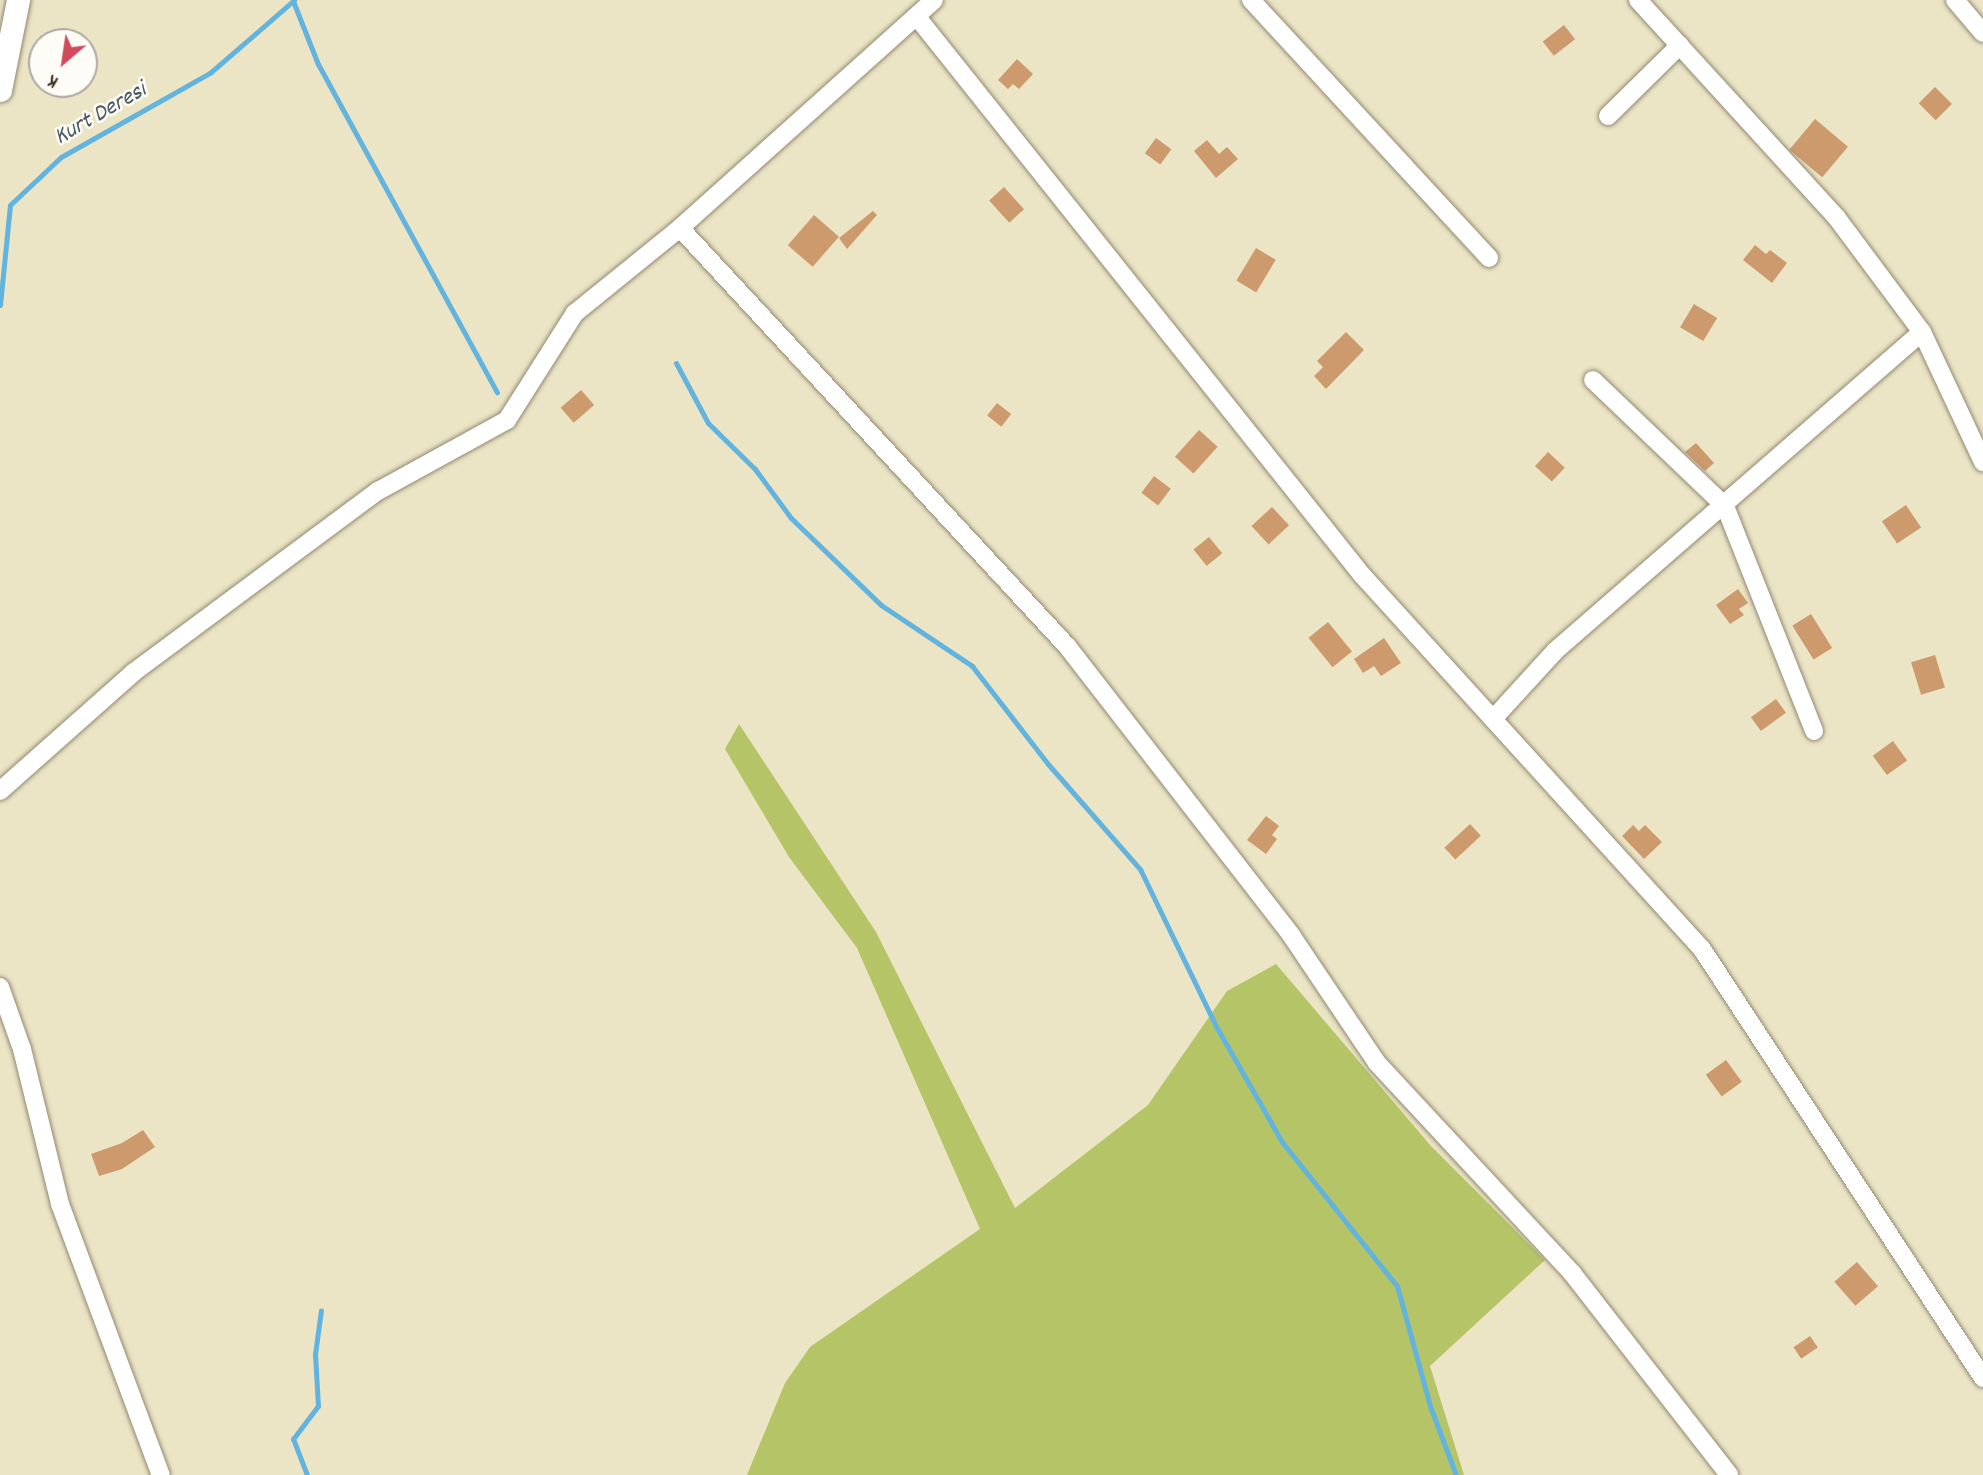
<!DOCTYPE html>
<style>
body{margin:0}
#map{position:relative;width:1983px;height:1475px;overflow:hidden;background:#ebe5c6;font-family:Dekko,sans-serif}
div>[style]{position:absolute}
.green>*{inset:0;background:#b5c466}
.stream>*{height:5px;margin:-2.5px;padding:0 2.5px;transform-origin:2.5px;border-radius:2.5px;background:#62b3dd}
.building>*{inset:0;background:#cd9a6e;transform-origin:0 0}
.roads{filter:drop-shadow(0 0 2px #938872) drop-shadow(0 0 2px #938872)}
.minor>*{height:18px;margin:-9px;padding:0 9px;transform-origin:9px;border-radius:9px;background:#fff}
.tertiary>*{height:23px;margin:-11.5px;padding:0 11.5px;transform-origin:11.5px;border-radius:11.5px;background:#fff}
span{translate:-50% -50%;white-space:nowrap;text-align:center;line-height:1.15;-webkit-text-stroke:5px #fdfcf7;paint-order:stroke}
.water-label{font-size:24px;color:#495a61;font-style:italic}
.north{position:absolute;left:28px;top:28px;width:70px;height:70px;box-sizing:border-box;background:#fdfcf7;border:2px solid #afa8a0;border-radius:50%;rotate:209deg;font-size:19px;font-weight:700;line-height:28px;text-align:center;color:#3b2a1e}
.north::after{content:'';display:block;margin:auto;width:24px;height:32px;background:#d1495b;clip-path:polygon(50% 0,100% 100%,50% 72%,0 100%)}
</style>
<div id="map">
<div class="green">
<div style="clip-path:polygon(739px 724px,876px 932px,1015px 1208px,1148px 1105px,1227px 991px,1276px 964px,1431px 1146px,1545px 1260px,1430px 1366px,1464px 1475px,747px 1475px,785px 1383px,810px 1347px,980px 1229px,857px 948px,789px 857px,725px 749px)"></div>
</div>
<div class="stream">
<div style="left:293px;top:1px;width:68px;rotate:68.4deg"></div>
<div style="left:318px;top:64px;width:374px;rotate:61.4deg"></div>
<div style="left:0;top:305px;width:100px;rotate:-84.3deg"></div>
<div style="left:10px;top:205px;width:70px;rotate:-43.3deg"></div>
<div style="left:61px;top:157px;width:172px;rotate:-29.5deg"></div>
<div style="left:211px;top:72px;width:110px;rotate:-40.9deg"></div>
<div style="left:676px;top:363px;width:68px;rotate:61.9deg"></div>
<div style="left:708px;top:423px;width:66px;rotate:44.4deg"></div>
<div style="left:755px;top:469px;width:61px;rotate:53.7deg"></div>
<div style="left:791px;top:518px;width:125px;rotate:44deg"></div>
<div style="left:881px;top:605px;width:110px;rotate:33.8deg"></div>
<div style="left:972px;top:666px;width:124px;rotate:52.2deg"></div>
<div style="left:1048px;top:764px;width:140px;rotate:48.8deg"></div>
<div style="left:1140px;top:869px;width:177px;rotate:64.2deg"></div>
<div style="left:1217px;top:1028px;width:131px;rotate:60.3deg"></div>
<div style="left:1282px;top:1142px;width:184px;rotate:51.4deg"></div>
<div style="left:1397px;top:1286px;width:124px;rotate:74.6deg"></div>
<div style="left:1430px;top:1406px;width:74px;rotate:69.4deg"></div>
<div style="left:307px;top:1475px;width:39px;rotate:-111deg"></div>
<div style="left:293px;top:1439px;width:41px;rotate:-52.9deg"></div>
<div style="left:318px;top:1406px;width:52px;rotate:-93.3deg"></div>
<div style="left:315px;top:1354px;width:44px;rotate:-82.2deg"></div>
</div>
<div class="building">
<div style="left:1564px;top:25px;width:18px;height:27px;rotate:52deg"></div>
<div style="clip-path:polygon(1017px 59px,1033px 74px,1019px 89px,1013px 84px,1008px 89px,998px 80px)"></div>
<div style="left:1935px;top:87px;width:24px;height:23px;rotate:45deg"></div>
<div style="left:1815px;top:119px;width:43px;height:40px;rotate:40deg"></div>
<div style="left:1156px;top:138px;width:19px;height:19px;rotate:36deg"></div>
<div style="clip-path:polygon(1207px 140px,1219px 154px,1227px 147px,1238px 159px,1216px 178px,1194px 151px)"></div>
<div style="left:1004px;top:187px;width:30px;height:20px;rotate:48deg"></div>
<div style="clip-path:polygon(873px 211px,877px 215px,847px 249px,839px 238px)"></div>
<div style="left:814px;top:215px;width:33px;height:40px;rotate:41deg"></div>
<div style="clip-path:polygon(1755px 245px,1766px 254px,1770px 250px,1787px 263px,1772px 283px,1743px 260px)"></div>
<div style="left:1256px;top:248px;width:23px;height:38px;rotate:31deg"></div>
<div style="left:1694px;top:304px;width:27px;height:27px;rotate:31deg"></div>
<div style="clip-path:polygon(1346px 332px,1364px 350px,1326px 389px,1314px 376px,1323px 367px,1317px 361px)"></div>
<div style="left:581px;top:390px;width:20px;height:27px;rotate:49deg"></div>
<div style="left:997px;top:403px;width:18px;height:16px;rotate:38deg"></div>
<div style="left:1199px;top:430px;width:25px;height:36px;rotate:42deg"></div>
<div style="clip-path:polygon(1696px 443px,1714px 463px,1705px 471px,1685px 452px)"></div>
<div style="left:1548px;top:452px;width:23px;height:19px;rotate:43deg"></div>
<div style="left:1154px;top:476px;width:21px;height:21px;rotate:37deg"></div>
<div style="left:1906px;top:505px;width:27px;height:29px;rotate:56deg"></div>
<div style="left:1272px;top:507px;width:25px;height:28px;rotate:47deg"></div>
<div style="left:1209px;top:537px;width:21px;height:20px;rotate:51deg"></div>
<div style="clip-path:polygon(1738px 589px,1748px 603px,1739px 609px,1744px 615px,1730px 624px,1716px 605px)"></div>
<div style="left:1811px;top:614px;width:40px;height:22px;rotate:58deg"></div>
<div style="left:1328px;top:622px;width:38px;height:25px;rotate:51deg"></div>
<div style="clip-path:polygon(1384px 638px,1401px 663px,1381px 676px,1374px 666px,1363px 673px,1354px 659px)"></div>
<div style="left:1935px;top:655px;width:34px;height:25px;rotate:73deg"></div>
<div style="left:1776px;top:699px;width:17px;height:31px;rotate:54deg"></div>
<div style="left:1893px;top:741px;width:24px;height:25px;rotate:54deg"></div>
<div style="clip-path:polygon(1266px 816px,1279px 826px,1272px 835px,1277px 839px,1266px 854px,1247px 840px)"></div>
<div style="left:1470px;top:824px;width:16px;height:35px;rotate:47deg"></div>
<div style="clip-path:polygon(1633px 825px,1639px 831px,1645px 825px,1662px 842px,1644px 859px,1622px 836px)"></div>
<div style="left:1726px;top:1060px;width:27px;height:25px;rotate:54deg"></div>
<div style="clip-path:polygon(143px 1130px,155px 1147px,122px 1169px,99px 1176px,91px 1154px,122px 1143px)"></div>
<div style="left:1857px;top:1262px;width:32px;height:30px;rotate:49deg"></div>
<div style="left:1810px;top:1336px;width:14px;height:20px;rotate:56deg"></div>
</div>
<div class="roads">
<div class="minor">
<div style="left:1251px;top:0;width:351px;rotate:47.3deg"></div>
<div style="left:1638px;top:0;width:295px;rotate:47.6deg"></div>
<div style="left:1837px;top:218px;width:142px;rotate:53.3deg"></div>
<div style="left:1922px;top:332px;width:144px;rotate:64.9deg"></div>
<div style="left:1955px;top:0;width:43px;rotate:49.7deg"></div>
<div style="left:917px;top:17px;width:714px;rotate:51.43deg"></div>
<div style="left:1362px;top:575px;width:505px;rotate:47.73deg"></div>
<div style="left:1702px;top:949px;width:513px;rotate:56.77deg"></div>
<div style="left:1608px;top:116px;width:101px;rotate:-44.6deg"></div>
<div style="left:680px;top:228px;width:570px;rotate:47.21deg"></div>
<div style="left:1067px;top:646px;width:366px;rotate:52.2deg"></div>
<div style="left:1291px;top:935px;width:154px;rotate:56.1deg"></div>
<div style="left:1377px;top:1063px;width:287px;rotate:47.1deg"></div>
<div style="left:1572px;top:1273px;width:256px;rotate:52.1deg"></div>
<div style="left:1593px;top:380px;width:182px;rotate:43.7deg"></div>
<div style="left:1725px;top:506px;width:242px;rotate:68.4deg"></div>
<div style="left:1493px;top:719px;width:92px;rotate:-47.6deg"></div>
<div style="left:1555px;top:651px;width:486px;rotate:-41deg"></div>
<div style="left:0;top:791px;width:179px;rotate:-41.6deg"></div>
<div style="left:134px;top:672px;width:304px;rotate:-36.6deg"></div>
<div style="left:378px;top:491px;width:147px;rotate:-28.8deg"></div>
<div style="left:507px;top:420px;width:127px;rotate:-57.6deg"></div>
<div style="left:575px;top:313px;width:135px;rotate:-39deg"></div>
<div style="left:680px;top:228px;width:341px;rotate:-41.9deg"></div>
<div style="left:0;top:987px;width:66px;rotate:70.5deg"></div>
<div style="left:22px;top:1049px;width:160px;rotate:76.2deg"></div>
<div style="left:60px;top:1204px;width:289px;rotate:69.6deg"></div>
</div>
<div class="tertiary">
<div style="left:0;top:90px;width:92px;rotate:-78.7deg"></div>
</div>
</div>
<div class="water-label">
<span style="left:101px;top:115px;rotate:-30deg">Kurt Deresi</span>
</div>
<div class="north">K</div>
</div>
